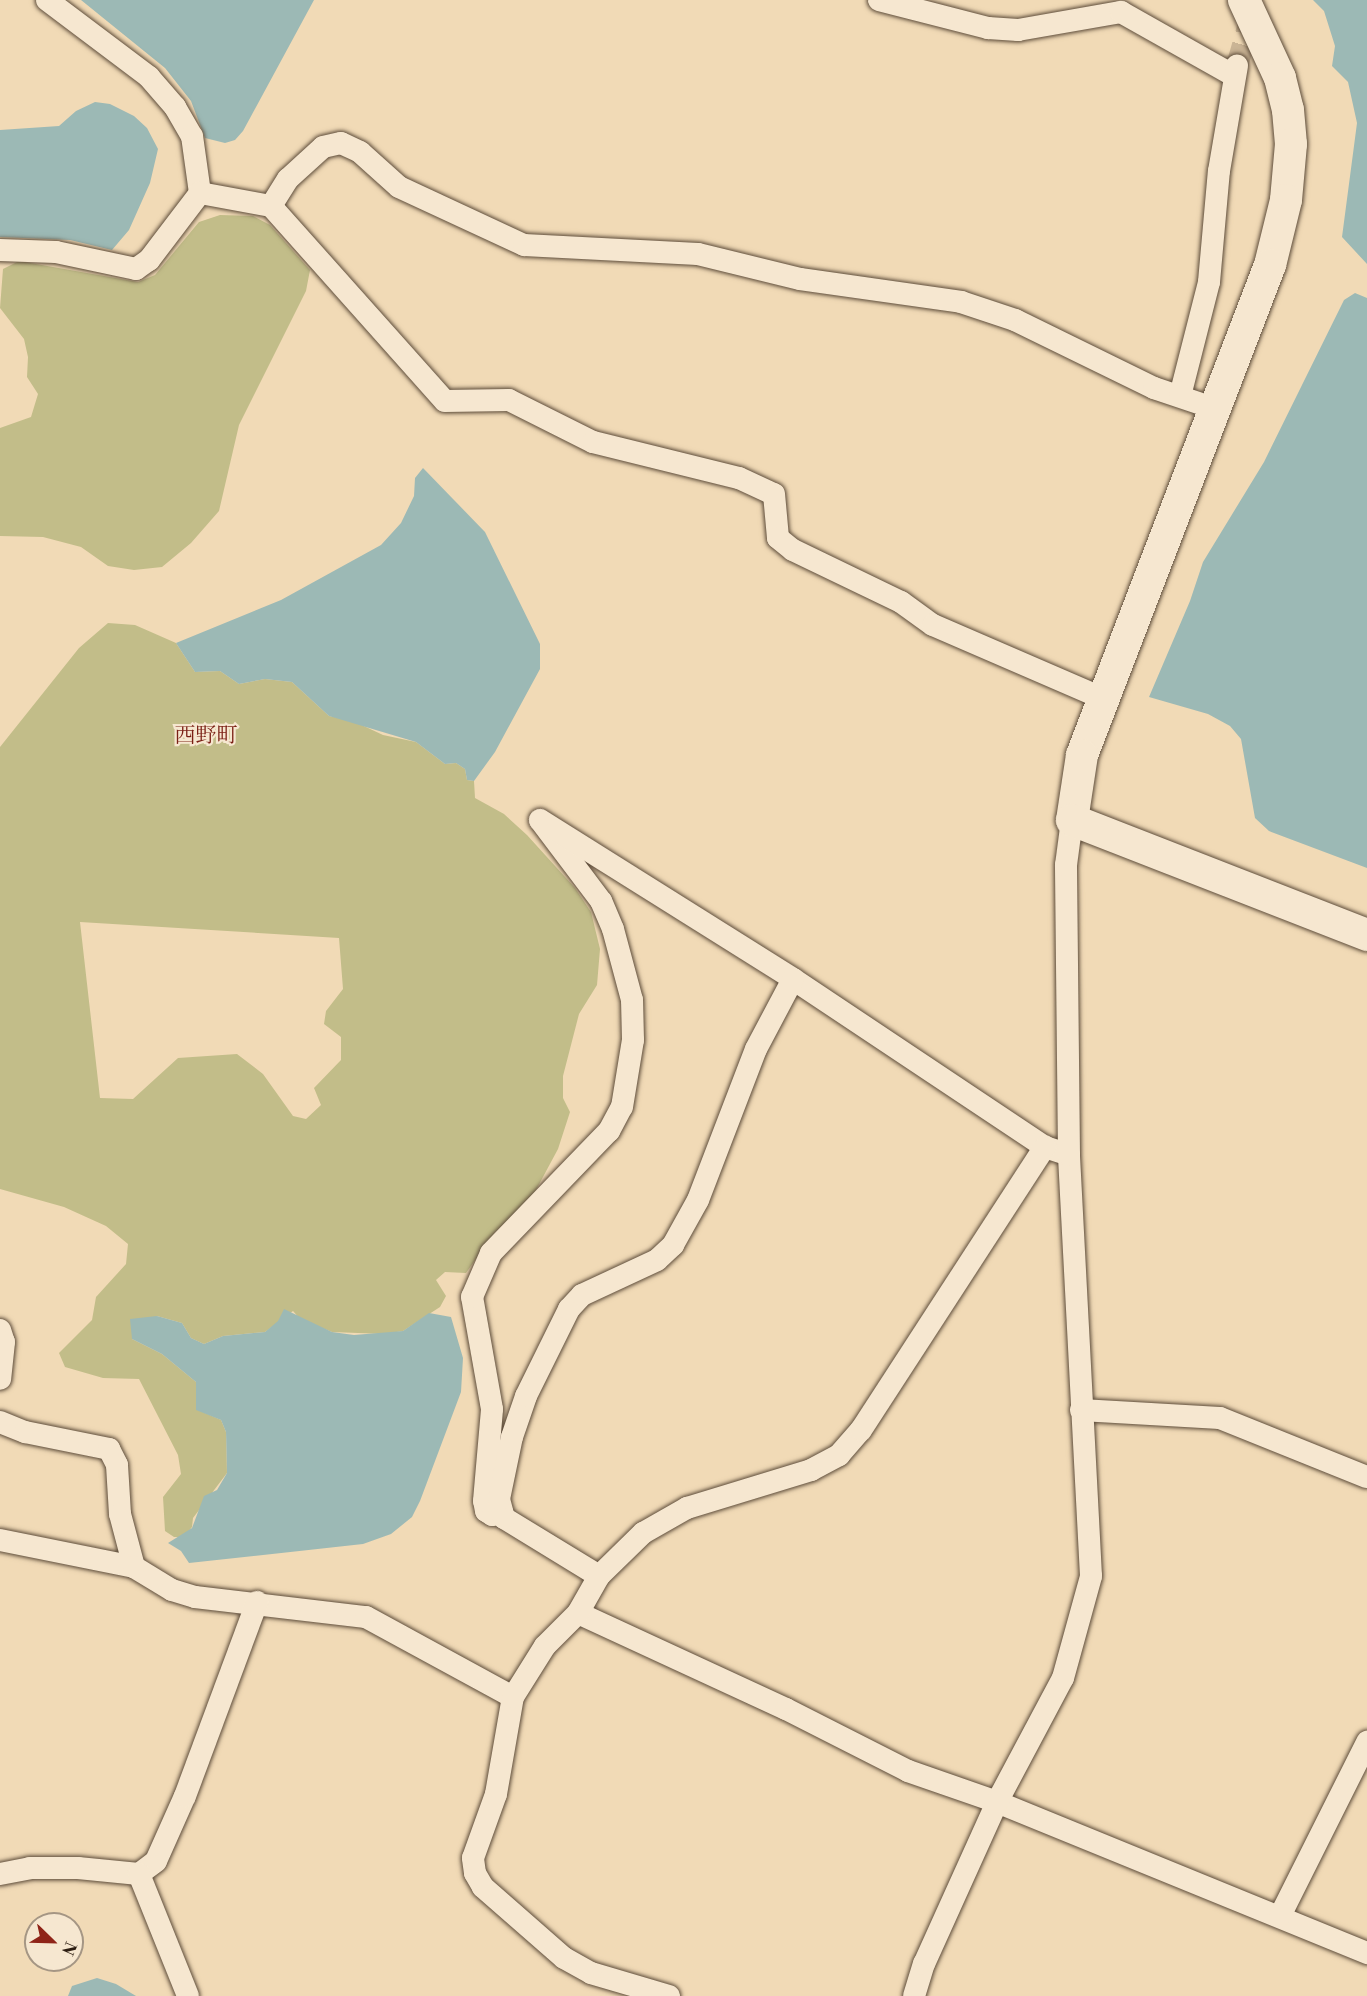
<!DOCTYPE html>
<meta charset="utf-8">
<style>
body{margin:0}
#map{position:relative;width:1367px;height:1996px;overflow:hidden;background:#f1dab6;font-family:"Libre Bodoni","Noto Serif JP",serif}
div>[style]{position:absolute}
.green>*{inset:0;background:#c2bd89}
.water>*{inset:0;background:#9cb9b5}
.street-tunnel>*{height:22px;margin-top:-11px;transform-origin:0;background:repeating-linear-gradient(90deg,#cab495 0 22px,transparent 0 33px)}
.roads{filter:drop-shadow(0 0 2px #5d4c3a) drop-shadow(0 0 2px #5d4c3a)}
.street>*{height:22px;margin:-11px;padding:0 11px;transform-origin:11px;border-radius:11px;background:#f6e7d0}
.secondary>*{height:32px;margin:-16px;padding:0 16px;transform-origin:16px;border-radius:16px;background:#f6e7d0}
span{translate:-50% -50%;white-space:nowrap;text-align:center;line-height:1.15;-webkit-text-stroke:4.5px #f6e7d0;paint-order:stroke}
.quarter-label{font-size:21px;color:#7a1f14}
.north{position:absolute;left:24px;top:1912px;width:60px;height:60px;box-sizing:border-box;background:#f6e7d0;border:2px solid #a59684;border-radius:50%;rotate:113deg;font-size:16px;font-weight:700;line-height:24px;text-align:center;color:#2c1d11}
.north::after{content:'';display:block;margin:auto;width:21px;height:27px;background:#8f2418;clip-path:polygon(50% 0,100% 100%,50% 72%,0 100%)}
</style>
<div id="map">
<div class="green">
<div style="clip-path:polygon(220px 215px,253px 216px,270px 225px,310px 270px,306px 291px,239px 425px,219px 511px,191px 543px,162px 567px,134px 570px,108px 566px,81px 547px,43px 537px,0 536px,0 428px,31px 417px,38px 394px,27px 377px,28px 357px,24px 339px,0 308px,3px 269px,19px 261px,138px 282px,155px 275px,199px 222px)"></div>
<div style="clip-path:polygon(evenodd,108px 623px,135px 625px,176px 643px,195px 672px,220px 671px,239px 684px,265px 679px,292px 682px,329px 716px,351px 720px,383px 735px,416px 742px,445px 764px,456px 763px,465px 769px,467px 780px,474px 781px,475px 798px,504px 814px,527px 835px,575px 888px,591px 912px,600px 949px,597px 985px,579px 1014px,563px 1076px,563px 1098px,570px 1112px,558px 1149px,529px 1203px,495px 1232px,466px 1273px,445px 1272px,436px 1280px,446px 1296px,440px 1307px,403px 1331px,384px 1334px,332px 1332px,300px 1319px,293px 1311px,265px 1332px,223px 1336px,204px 1344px,191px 1338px,182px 1323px,157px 1316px,132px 1339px,162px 1354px,196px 1382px,196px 1409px,221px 1420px,226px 1432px,227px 1473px,193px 1518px,192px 1527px,184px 1537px,174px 1537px,165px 1531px,163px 1497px,181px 1474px,178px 1455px,139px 1379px,103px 1378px,65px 1367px,59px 1353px,92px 1320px,96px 1297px,126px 1264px,128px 1244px,106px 1226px,64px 1207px,0 1189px,0 747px,79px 648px,108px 623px,80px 922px,339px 938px,343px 989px,326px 1011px,324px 1024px,341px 1037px,341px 1060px,314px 1088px,321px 1105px,306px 1119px,293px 1116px,263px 1074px,237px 1054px,178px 1058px,133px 1099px,100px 1098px,80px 922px)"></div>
</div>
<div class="water">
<div style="clip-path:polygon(81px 0,314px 0,243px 131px,235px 140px,225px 143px,205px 138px,191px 101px,165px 68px)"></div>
<div style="clip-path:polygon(1313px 0,1367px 0,1367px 264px,1342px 237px,1357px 123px,1348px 82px,1332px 66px,1335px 46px,1324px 11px)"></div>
<div style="clip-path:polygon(95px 102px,110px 104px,134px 116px,147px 128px,158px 149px,150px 183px,129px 230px,112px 250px,70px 240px,0 237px,0 130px,59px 126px,76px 111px)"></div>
<div style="clip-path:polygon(1355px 293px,1367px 298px,1367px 868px,1269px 831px,1255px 818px,1241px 739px,1230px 726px,1208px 714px,1149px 697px,1190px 601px,1203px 562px,1264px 462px,1344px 300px)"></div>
<div style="clip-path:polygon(423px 468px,485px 532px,540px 644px,540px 669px,495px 752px,474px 781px,467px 780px,465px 769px,456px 763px,445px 764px,416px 742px,329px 716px,292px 682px,265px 679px,239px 684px,220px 671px,195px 672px,176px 643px,281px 600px,381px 545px,401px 523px,414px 496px,415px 478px)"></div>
<div style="clip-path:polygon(284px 1309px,332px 1332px,354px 1335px,403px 1331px,429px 1313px,451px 1317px,463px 1358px,461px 1392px,420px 1501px,412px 1517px,391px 1534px,363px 1544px,189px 1563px,181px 1551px,168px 1543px,192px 1528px,204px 1496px,217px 1490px,227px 1473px,226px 1432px,221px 1420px,196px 1410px,196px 1382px,162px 1354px,132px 1339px,130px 1319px,157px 1316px,182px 1323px,191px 1338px,204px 1344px,223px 1336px,265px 1332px,278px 1321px)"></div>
<div style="clip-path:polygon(97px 1978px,116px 1984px,136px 1996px,68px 1996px,72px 1986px)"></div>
</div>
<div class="street-tunnel">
<div style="left:1237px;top:66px;width:58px;rotate:-74.1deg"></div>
</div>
<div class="roads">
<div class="street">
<div style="left:47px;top:0;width:128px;rotate:37deg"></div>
<div style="left:149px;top:77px;width:40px;rotate:49deg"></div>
<div style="left:175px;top:107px;width:34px;rotate:60deg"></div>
<div style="left:192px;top:136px;width:58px;rotate:82deg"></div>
<div style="left:200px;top:193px;width:72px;rotate:10.4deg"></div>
<div style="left:271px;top:206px;width:261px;rotate:48.3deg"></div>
<div style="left:445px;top:401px;width:64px;rotate:-0.9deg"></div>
<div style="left:509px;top:400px;width:94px;rotate:26.6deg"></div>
<div style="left:593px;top:442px;width:150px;rotate:13.9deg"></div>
<div style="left:739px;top:478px;width:38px;rotate:25deg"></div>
<div style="left:774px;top:494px;width:44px;rotate:84.8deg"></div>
<div style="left:778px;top:538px;width:19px;rotate:39deg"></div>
<div style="left:793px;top:550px;width:120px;rotate:25.7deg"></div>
<div style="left:901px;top:602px;width:39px;rotate:36deg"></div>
<div style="left:933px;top:625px;width:184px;rotate:23.4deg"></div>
<div style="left:879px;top:0;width:113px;rotate:14.4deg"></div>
<div style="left:988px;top:28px;width:30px;rotate:4deg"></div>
<div style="left:1018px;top:30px;width:105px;rotate:-9.9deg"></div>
<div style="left:1121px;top:12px;width:129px;rotate:29.4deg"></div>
<div style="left:271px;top:206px;width:32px;rotate:-58deg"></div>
<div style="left:288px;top:179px;width:47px;rotate:-42.4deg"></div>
<div style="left:323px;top:147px;width:18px;rotate:-13deg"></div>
<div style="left:341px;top:143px;width:21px;rotate:25deg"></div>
<div style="left:360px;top:152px;width:52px;rotate:41.9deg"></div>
<div style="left:399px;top:187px;width:138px;rotate:24.9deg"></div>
<div style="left:524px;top:245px;width:174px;rotate:3deg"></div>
<div style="left:698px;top:254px;width:105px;rotate:13.8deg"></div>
<div style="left:800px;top:279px;width:163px;rotate:8.1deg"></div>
<div style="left:961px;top:302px;width:57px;rotate:18.4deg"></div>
<div style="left:1015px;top:320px;width:155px;rotate:26.1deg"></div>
<div style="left:1154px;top:388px;width:62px;rotate:18.7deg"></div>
<div style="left:0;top:250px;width:56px;rotate:2deg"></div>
<div style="left:56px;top:252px;width:82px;rotate:12deg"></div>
<div style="left:136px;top:269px;width:16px;rotate:-35deg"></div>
<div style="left:149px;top:260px;width:84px;rotate:-52.7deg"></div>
<div style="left:1180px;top:396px;width:118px;rotate:-75.7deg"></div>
<div style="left:1209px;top:282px;width:111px;rotate:-84.9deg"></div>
<div style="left:1219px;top:171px;width:107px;rotate:-80.3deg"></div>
<div style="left:0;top:1330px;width:13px;rotate:72deg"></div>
<div style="left:4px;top:1342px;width:37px;rotate:96deg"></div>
<div style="left:1081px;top:1410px;width:139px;rotate:3.3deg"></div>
<div style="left:1220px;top:1418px;width:158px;rotate:21.9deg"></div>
<div style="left:0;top:1422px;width:27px;rotate:22deg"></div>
<div style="left:25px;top:1432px;width:86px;rotate:11.4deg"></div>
<div style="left:109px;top:1449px;width:18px;rotate:63deg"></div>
<div style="left:117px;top:1465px;width:49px;rotate:86.5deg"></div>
<div style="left:120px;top:1514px;width:55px;rotate:75.2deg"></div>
<div style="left:502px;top:1512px;width:10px;rotate:163deg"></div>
<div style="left:492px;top:1515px;width:7px;rotate:-146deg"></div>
<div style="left:486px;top:1511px;width:10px;rotate:-101deg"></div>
<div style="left:484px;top:1501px;width:92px;rotate:-85deg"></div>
<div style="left:492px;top:1409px;width:114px;rotate:-100.1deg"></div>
<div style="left:472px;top:1297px;width:48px;rotate:-66.6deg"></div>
<div style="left:491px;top:1253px;width:170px;rotate:-46deg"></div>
<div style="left:609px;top:1131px;width:27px;rotate:-62deg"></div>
<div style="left:622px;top:1107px;width:68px;rotate:-80.7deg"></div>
<div style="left:633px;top:1040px;width:40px;rotate:-91.4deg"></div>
<div style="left:632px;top:1000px;width:73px;rotate:-105deg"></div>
<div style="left:613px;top:929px;width:30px;rotate:-113deg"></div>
<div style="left:601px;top:901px;width:101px;rotate:-127deg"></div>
<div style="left:540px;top:820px;width:299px;rotate:32.1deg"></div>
<div style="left:793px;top:979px;width:303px;rotate:33.7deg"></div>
<div style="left:1045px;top:1147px;width:25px;rotate:18deg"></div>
<div style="left:0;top:1540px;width:137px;rotate:11.4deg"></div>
<div style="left:134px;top:1567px;width:44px;rotate:31.2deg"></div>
<div style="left:172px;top:1590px;width:24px;rotate:17deg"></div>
<div style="left:195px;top:1597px;width:172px;rotate:6.7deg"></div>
<div style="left:366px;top:1617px;width:167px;rotate:28.6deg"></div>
<div style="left:599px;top:1576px;width:111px;rotate:-148.6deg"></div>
<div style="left:504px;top:1518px;width:20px;rotate:-105deg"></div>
<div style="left:499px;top:1499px;width:63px;rotate:-78.2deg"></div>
<div style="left:512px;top:1437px;width:43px;rotate:-71.1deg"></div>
<div style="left:526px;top:1396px;width:97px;rotate:-63.7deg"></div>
<div style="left:569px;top:1309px;width:19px;rotate:-47deg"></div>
<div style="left:582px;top:1295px;width:83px;rotate:-25deg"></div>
<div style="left:657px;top:1260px;width:22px;rotate:-43deg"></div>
<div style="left:673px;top:1245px;width:51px;rotate:-60.9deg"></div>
<div style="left:698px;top:1200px;width:162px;rotate:-69deg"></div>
<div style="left:756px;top:1049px;width:79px;rotate:-62.1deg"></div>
<div style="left:578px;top:1613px;width:229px;rotate:24.8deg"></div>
<div style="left:786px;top:1709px;width:137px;rotate:26.9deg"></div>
<div style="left:908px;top:1771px;width:94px;rotate:19.2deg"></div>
<div style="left:997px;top:1802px;width:400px;rotate:22.2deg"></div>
<div style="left:0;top:1874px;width:31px;rotate:-11deg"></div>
<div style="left:30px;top:1868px;width:48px"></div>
<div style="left:78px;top:1868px;width:61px;rotate:5.6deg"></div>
<div style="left:139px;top:1874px;width:21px;rotate:-37deg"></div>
<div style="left:156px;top:1861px;width:71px;rotate:-66deg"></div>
<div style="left:185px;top:1796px;width:207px;rotate:-69.6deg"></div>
<div style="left:139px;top:1874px;width:131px;rotate:68.1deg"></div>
<div style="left:1280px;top:1916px;width:195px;rotate:-63.4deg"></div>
<div style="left:669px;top:1996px;width:81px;rotate:-163.6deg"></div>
<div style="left:591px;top:1973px;width:31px;rotate:-151deg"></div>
<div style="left:564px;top:1958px;width:108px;rotate:-138.8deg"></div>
<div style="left:483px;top:1887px;width:16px;rotate:-120deg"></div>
<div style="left:475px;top:1873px;width:15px;rotate:-98deg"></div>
<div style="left:473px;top:1858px;width:68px;rotate:-70.2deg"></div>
<div style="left:496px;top:1794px;width:98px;rotate:-80.1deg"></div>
<div style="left:513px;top:1697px;width:60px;rotate:-57.9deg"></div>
<div style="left:545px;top:1646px;width:47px;rotate:-45deg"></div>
<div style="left:578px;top:1613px;width:43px;rotate:-60.4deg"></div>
<div style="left:599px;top:1576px;width:62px;rotate:-44.3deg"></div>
<div style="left:643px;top:1533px;width:51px;rotate:-29.6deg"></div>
<div style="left:687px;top:1508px;width:130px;rotate:-17deg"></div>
<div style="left:811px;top:1470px;width:32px;rotate:-28deg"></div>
<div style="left:839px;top:1455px;width:33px;rotate:-49deg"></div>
<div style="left:861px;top:1430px;width:338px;rotate:-57deg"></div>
<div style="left:914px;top:1996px;width:34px;rotate:-73deg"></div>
<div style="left:924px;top:1964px;width:178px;rotate:-65.7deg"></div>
<div style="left:997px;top:1802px;width:140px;rotate:-62deg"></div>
<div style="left:1063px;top:1678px;width:106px;rotate:-74.6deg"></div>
<div style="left:1091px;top:1576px;width:422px;rotate:-93deg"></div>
<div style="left:1069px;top:1155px;width:290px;rotate:-90.6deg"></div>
<div style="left:1066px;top:865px;width:45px;rotate:-82.4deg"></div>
</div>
<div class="secondary">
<div style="left:1244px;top:0;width:86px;rotate:65.2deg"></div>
<div style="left:1280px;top:78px;width:33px;rotate:76deg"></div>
<div style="left:1288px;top:110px;width:34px;rotate:85deg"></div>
<div style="left:1291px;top:144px;width:56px;rotate:95.1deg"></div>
<div style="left:1286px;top:200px;width:67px;rotate:103.8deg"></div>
<div style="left:1270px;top:265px;width:525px;rotate:110.99deg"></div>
<div style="left:1082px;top:755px;width:66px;rotate:98.7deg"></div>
<div style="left:1072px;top:820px;width:317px;rotate:21.3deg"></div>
</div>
</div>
<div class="quarter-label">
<span style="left:206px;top:736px">西野町</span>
</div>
<div class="north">N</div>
</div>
